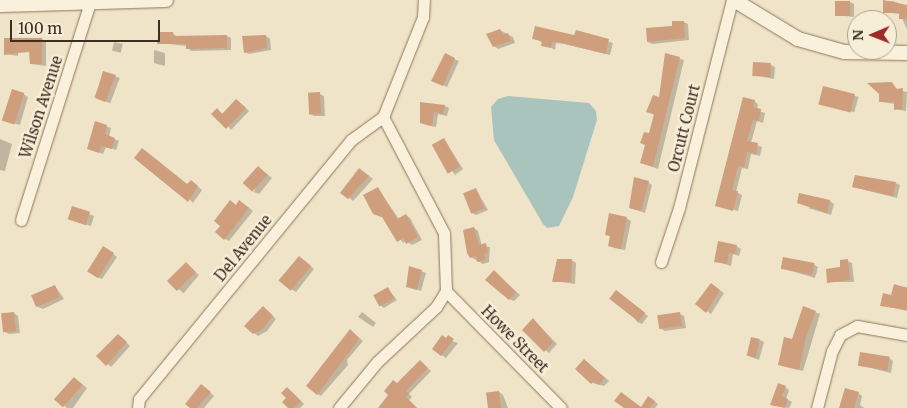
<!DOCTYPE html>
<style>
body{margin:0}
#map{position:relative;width:907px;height:408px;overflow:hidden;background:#f0e4c8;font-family:Merriweather,serif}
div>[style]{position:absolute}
.water>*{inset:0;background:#a9c4bc}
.shadow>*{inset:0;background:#0003;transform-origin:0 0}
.building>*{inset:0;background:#cf9f7d;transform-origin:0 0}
.roads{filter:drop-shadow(0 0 1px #8d765c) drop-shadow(0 0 1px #8d765c)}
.minor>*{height:11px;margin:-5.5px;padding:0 5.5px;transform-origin:5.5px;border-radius:5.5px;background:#faf1dc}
.tertiary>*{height:14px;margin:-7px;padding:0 7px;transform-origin:7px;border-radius:7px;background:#faf1dc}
span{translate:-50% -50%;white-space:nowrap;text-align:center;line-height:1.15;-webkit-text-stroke:5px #f7eed8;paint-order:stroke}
.street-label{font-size:15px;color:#3d2e20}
.north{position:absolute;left:847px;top:10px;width:50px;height:50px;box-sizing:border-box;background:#f7eed8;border:1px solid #ada18e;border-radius:50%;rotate:269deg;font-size:14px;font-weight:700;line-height:20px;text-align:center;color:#3d2e20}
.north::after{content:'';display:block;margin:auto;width:18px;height:22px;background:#9e2a2b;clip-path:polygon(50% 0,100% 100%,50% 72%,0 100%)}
.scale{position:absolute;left:10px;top:20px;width:150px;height:22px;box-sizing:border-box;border:2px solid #3d2e20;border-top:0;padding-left:6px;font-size:15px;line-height:18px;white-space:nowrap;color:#3d2e20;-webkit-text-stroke:4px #f7eed8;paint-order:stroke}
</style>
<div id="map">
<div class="water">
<div style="clip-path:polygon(508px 96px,589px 103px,596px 111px,597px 120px,573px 197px,559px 226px,547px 228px,543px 224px,494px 140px,491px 107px,498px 99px)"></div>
</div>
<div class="shadow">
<div style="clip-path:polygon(893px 1px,907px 7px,907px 29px,900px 14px,885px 12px,884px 2px)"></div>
<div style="clip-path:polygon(850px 2px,854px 4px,854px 17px,836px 15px)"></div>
<div style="clip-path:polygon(684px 22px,688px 24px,689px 40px,652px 44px,648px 42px)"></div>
<div style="clip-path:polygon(500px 30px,513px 37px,515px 43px,498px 49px,494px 46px)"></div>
<div style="clip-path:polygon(577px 31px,613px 43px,610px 55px,564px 44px,556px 43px,555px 50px,534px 38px,575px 36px)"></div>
<div style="clip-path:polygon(173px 33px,177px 37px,227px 36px,231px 38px,231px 50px,191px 51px,187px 46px,159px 43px)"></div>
<div style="clip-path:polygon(266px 36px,270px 39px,271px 50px,249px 54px,245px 52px)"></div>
<div style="clip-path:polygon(42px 39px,46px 41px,46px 66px,31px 64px,31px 52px,18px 53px,18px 56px,5px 54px)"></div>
<div style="left:114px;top:42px;width:9px;height:9px;rotate:13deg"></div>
<div style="clip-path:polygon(154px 50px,165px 53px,165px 66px,154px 63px)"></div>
<div style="clip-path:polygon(445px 55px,459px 61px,447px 87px,436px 82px)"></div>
<div style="clip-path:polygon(666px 55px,684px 60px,658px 169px,642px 163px,655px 115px,647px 112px,660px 98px)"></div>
<div style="clip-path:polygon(771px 65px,775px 67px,774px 79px,753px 75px)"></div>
<div style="left:104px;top:72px;width:17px;height:27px;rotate:21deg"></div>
<div style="clip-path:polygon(892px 83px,898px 90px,907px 92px,906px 111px,895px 109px,895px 104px,881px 102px)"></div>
<div style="left:824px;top:87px;width:36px;height:16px;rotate:16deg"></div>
<div style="clip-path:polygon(23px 94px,28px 97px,20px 125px,8px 122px)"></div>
<div style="clip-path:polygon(320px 94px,324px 96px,325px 116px,314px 116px,310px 114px)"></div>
<div style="clip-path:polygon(237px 100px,249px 111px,231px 130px,217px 110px,223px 114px)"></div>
<div style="clip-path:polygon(754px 101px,758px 104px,757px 110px,765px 113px,763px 123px,757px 121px,751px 143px,762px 147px,760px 156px,751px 154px,748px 169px,742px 168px,736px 192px,742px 195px,738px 211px,719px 206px)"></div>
<div style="clip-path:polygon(422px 103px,445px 106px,449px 108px,447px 116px,438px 114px,436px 127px,426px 125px,421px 123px)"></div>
<div style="clip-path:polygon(96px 123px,111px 128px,109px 137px,119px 141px,116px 150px,106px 147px,103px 154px,88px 148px)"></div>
<div style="clip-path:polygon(0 139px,12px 144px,5px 171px,0 170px)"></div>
<div style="clip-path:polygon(444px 139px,463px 169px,455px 175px,434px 145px)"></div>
<div style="clip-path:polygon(143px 149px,188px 185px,195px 184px,202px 190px,193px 203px)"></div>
<div style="clip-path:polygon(262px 170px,272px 178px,259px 194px,254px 192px)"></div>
<div style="clip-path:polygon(364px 172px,373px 179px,353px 201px,342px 192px)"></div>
<div style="clip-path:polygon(648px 182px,652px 185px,645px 213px,630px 208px)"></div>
<div style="clip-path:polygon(895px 183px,900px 185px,897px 198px,853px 187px)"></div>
<div style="clip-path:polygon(378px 189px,399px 219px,406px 215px,410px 218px,422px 240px,412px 245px,406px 241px,403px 243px,384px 218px,374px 214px)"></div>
<div style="clip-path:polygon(476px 189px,488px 210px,476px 215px,472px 213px)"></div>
<div style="clip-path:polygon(830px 201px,834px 204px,831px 215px,808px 208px)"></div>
<div style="clip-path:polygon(244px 204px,253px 211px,229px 241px,225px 239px,236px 206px)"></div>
<div style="clip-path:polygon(73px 208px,94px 216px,91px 226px,74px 221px)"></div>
<div style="clip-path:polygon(626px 218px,631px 221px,625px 250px,614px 248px,609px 246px,611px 237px,606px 234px)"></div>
<div style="clip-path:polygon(474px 228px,478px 231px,482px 246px,490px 247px,489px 262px,483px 264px,471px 257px)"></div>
<div style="clip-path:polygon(736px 246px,741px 249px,739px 256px,733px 254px,731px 266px,715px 261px)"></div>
<div style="clip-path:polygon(108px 250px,117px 257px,102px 279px,97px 277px)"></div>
<div style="clip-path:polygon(304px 260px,314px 269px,296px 292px,291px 289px)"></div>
<div style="clip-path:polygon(571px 260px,576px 263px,575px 284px,554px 281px)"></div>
<div style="clip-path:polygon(847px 261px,852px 263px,854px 282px,828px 282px)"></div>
<div style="left:186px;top:264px;width:17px;height:24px;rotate:40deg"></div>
<div style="clip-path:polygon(813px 264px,818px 267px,815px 278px,781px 268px)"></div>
<div style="clip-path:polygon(421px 271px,426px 273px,421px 291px,407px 286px)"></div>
<div style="clip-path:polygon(494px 272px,520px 295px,514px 301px,509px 299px)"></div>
<div style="clip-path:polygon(55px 286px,64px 299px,43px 309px,38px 307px)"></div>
<div style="clip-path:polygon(895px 286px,907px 287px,907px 311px,881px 305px,892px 297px)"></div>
<div style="clip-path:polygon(715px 287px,724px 293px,711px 314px,707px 311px)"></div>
<div style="clip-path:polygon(388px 289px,397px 300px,384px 308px,380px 305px)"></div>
<div style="clip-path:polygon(621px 294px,648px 316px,642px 324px,637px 322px)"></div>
<div style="clip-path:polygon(804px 308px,820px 314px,803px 371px,779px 365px,793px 340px)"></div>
<div style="clip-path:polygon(267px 310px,276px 319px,267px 331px,258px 336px,246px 326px)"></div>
<div style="clip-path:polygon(362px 312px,376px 323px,373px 327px,358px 317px)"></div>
<div style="clip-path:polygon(14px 313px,18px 316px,20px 333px,9px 334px,5px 332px)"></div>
<div style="clip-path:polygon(680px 314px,684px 316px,686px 328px,665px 331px,661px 329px)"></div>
<div style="clip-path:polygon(534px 320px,557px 344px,549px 353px,545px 350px)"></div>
<div style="clip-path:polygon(351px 331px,363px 341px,347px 360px,348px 365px,321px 396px,317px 394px)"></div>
<div style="clip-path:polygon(122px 338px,130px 346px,111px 367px,98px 356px)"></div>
<div style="clip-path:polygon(446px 339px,458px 343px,446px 358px,433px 349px)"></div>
<div style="clip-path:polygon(760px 340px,764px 342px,759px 360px,748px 356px)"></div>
<div style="clip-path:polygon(889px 358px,893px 361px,891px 373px,859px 365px)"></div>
<div style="clip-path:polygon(420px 362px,431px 371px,409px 394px,412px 397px,409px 400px,417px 408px,380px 408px)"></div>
<div style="clip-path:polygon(588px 363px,609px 381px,604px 386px,592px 383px)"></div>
<div style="clip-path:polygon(78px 381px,87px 388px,73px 408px,67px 408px,57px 400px)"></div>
<div style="clip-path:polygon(785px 387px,789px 390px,786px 399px,792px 402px,789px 408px,772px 405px)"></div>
<div style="clip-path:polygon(205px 388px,214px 396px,204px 408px,192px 408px)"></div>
<div style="clip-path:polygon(291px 391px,304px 404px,300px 408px,290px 408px)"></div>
<div style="clip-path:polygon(499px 392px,503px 395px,508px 408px,489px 408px)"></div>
<div style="clip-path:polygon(858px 393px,862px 396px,860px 405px,864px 408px,842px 408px)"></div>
<div style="clip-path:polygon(653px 400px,658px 404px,655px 408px,625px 408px,641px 408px)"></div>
</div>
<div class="building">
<div style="clip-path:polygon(883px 0,907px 5px,907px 19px,899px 19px,899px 13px,883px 13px)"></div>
<div style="left:835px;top:1px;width:15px;height:15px"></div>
<div style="clip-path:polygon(672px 21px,684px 21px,685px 38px,647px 42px,646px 28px,672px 26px)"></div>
<div style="clip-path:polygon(535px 26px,574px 35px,576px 30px,609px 39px,606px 54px,558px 42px,552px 42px,551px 48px,541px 46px,542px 41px,532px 39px)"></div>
<div style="clip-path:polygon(500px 29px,503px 35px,508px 33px,511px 41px,493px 47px,486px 34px)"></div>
<div style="clip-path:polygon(159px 32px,173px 32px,173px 36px,227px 35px,227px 48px,186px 49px,186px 44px,157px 44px)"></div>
<div style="clip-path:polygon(266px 35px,267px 48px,244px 53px,242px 36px)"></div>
<div style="clip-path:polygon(4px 38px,42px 38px,42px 64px,30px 64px,29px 51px,4px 55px)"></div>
<div style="clip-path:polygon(445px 53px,455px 58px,443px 86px,431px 81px)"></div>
<div style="clip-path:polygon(665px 53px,680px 57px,653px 167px,640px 163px,645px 145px,640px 143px,644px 132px,649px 133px,654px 114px,646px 112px,653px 95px,659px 97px)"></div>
<div style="left:753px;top:62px;width:18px;height:14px;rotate:3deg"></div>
<div style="clip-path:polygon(103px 71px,116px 75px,105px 102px,95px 98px)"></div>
<div style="clip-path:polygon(892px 82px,896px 89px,903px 88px,902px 109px,894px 110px,894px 102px,879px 102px,879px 94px,867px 83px)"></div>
<div style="left:823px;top:86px;width:33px;height:19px;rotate:14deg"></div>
<div style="left:12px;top:89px;width:13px;height:33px;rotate:18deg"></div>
<div style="left:320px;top:92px;width:22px;height:12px;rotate:87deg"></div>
<div style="clip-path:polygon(743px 97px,755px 100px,753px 107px,761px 109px,759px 121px,753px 120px,747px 141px,758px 143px,756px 154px,747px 152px,744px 167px,738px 166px,732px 190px,738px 191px,733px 211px,715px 206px)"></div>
<div style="clip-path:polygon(236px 99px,246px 108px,226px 129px,211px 114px,217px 108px,222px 114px)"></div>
<div style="clip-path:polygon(420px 102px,445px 105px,443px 114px,434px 112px,432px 126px,420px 123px)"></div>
<div style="clip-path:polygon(95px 121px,107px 125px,105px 134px,115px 138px,112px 149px,101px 146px,99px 153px,87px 149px)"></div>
<div style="left:444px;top:138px;width:33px;height:14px;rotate:61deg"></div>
<div style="clip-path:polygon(142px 148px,187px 184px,191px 180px,198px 186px,188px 202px,134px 158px)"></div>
<div style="left:258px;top:166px;width:13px;height:23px;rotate:42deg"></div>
<div style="clip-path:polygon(359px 168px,369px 176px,348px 199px,340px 193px)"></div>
<div style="clip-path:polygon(855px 175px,896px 182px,893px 196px,852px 187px)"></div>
<div style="clip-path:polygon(634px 177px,649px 181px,641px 211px,629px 208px)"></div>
<div style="clip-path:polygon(378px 187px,397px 219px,406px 214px,418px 237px,406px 244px,404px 238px,397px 242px,382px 217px,373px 214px,363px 195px)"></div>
<div style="left:476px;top:188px;width:22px;height:14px;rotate:68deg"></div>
<div style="clip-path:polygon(799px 193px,830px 200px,827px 213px,797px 203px)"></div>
<div style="clip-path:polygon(230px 200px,236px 205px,239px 200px,249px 208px,224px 240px,215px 232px,220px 226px,214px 221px)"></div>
<div style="left:72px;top:206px;width:19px;height:14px;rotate:18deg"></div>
<div style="clip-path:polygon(609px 213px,627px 217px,621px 249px,608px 246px,610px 236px,605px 235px)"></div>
<div style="clip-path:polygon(474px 227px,479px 245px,486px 243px,488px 253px,484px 254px,486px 260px,477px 262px,476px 256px,470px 258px,467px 253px,463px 230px)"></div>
<div style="clip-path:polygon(718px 241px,737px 245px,735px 254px,729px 253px,727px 264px,714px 262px)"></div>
<div style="left:103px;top:246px;width:13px;height:30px;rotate:32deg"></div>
<div style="left:299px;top:256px;width:16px;height:32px;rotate:40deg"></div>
<div style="left:783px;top:257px;width:32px;height:12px;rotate:11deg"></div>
<div style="clip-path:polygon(557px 259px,572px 259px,571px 282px,552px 282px)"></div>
<div style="clip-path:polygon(848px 259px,850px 280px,827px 283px,826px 269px,840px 267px,840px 260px)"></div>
<div style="left:186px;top:262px;width:14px;height:27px;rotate:45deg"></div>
<div style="clip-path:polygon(409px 266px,422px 270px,417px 290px,406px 287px)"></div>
<div style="clip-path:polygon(494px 270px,516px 292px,509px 300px,485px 280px)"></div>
<div style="clip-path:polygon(711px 283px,720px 290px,706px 313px,695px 304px)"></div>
<div style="clip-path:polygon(894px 284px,907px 288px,907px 310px,880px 306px,883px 293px,891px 295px)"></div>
<div style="left:55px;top:285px;width:13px;height:26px;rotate:67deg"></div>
<div style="left:388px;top:287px;width:13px;height:17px;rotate:61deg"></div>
<div style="left:616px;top:290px;width:37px;height:11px;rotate:38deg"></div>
<div style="clip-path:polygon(263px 306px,273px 316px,263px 329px,253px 334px,244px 326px)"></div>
<div style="clip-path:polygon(803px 306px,816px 311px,806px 337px,799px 370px,778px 365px,784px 337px,792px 339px)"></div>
<div style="left:14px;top:312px;width:19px;height:13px;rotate:84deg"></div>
<div style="left:680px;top:312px;width:14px;height:23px;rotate:82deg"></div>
<div style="clip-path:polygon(533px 318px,553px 342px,544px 352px,522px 330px)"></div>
<div style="clip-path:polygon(350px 329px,359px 338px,356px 343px,317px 395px,306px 386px)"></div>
<div style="clip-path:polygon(118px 334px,127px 342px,106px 366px,96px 356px)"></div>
<div style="clip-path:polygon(442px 335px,446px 338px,448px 335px,454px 339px,441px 356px,432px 349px)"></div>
<div style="left:751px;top:337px;width:9px;height:19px;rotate:13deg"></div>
<div style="left:860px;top:352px;width:30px;height:14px;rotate:9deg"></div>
<div style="clip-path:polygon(584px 359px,605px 378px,599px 385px,594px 381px,591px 384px,575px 369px)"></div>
<div style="clip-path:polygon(420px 360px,428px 368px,406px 391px,409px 394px,406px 397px,417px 408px,378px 408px,388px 395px,384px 391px,393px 380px,397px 383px)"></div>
<div style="left:74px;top:377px;width:12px;height:30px;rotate:42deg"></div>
<div style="clip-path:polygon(778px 383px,786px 386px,782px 396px,788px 399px,785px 408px,770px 405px)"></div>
<div style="clip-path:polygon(201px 384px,211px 392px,197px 408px,190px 408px,185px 404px)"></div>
<div style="clip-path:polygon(287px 387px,301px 401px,294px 408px,288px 408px,282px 402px,286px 398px,281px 393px)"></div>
<div style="clip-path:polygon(845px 388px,859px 392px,854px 408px,839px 408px)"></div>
<div style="left:499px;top:391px;width:17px;height:13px;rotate:83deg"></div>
<div style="clip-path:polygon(621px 392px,641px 407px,648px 396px,655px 401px,650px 408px,624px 408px,614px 401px)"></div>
</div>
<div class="roads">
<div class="minor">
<div style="left:21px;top:220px;width:229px;rotate:-72.4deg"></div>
<div style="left:661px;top:262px;width:57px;rotate:-71.6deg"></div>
<div style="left:679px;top:208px;width:215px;rotate:-75.7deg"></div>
<div style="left:446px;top:291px;width:164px;rotate:45.5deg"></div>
<div style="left:138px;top:408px;width:9px;rotate:-84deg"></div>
<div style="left:139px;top:399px;width:335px;rotate:-50.7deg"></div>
<div style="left:351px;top:140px;width:39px;rotate:-36deg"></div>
<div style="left:339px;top:408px;width:60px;rotate:-50.4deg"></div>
<div style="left:377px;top:362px;width:81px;rotate:-43deg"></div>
<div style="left:436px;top:307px;width:19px;rotate:-58deg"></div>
<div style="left:446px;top:291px;width:58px;rotate:-92deg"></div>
<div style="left:444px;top:233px;width:131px;rotate:-117.7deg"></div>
<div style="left:383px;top:117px;width:108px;rotate:-68.2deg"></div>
<div style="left:423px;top:17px;width:17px;rotate:-87deg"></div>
<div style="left:817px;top:408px;width:59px;rotate:-75.3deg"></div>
<div style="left:832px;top:351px;width:18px;rotate:-63deg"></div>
<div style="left:840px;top:335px;width:19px;rotate:-28deg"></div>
<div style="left:857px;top:326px;width:51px;rotate:10.2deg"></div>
</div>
<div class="tertiary">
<div style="left:734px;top:0;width:75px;rotate:31.4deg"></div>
<div style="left:798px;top:39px;width:48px;rotate:15.8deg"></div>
<div style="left:844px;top:52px;width:63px;rotate:0.9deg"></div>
<div style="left:0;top:5px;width:166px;rotate:-1.7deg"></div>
</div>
</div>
<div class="street-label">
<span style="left:41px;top:107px;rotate:-72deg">Wilson Avenue</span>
<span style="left:684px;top:128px;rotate:-76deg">Orcutt Court</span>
<span style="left:243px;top:248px;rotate:-51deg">Del Avenue</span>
<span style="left:515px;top:339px;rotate:45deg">Howe Street</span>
</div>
<div class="north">N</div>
<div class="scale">100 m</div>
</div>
